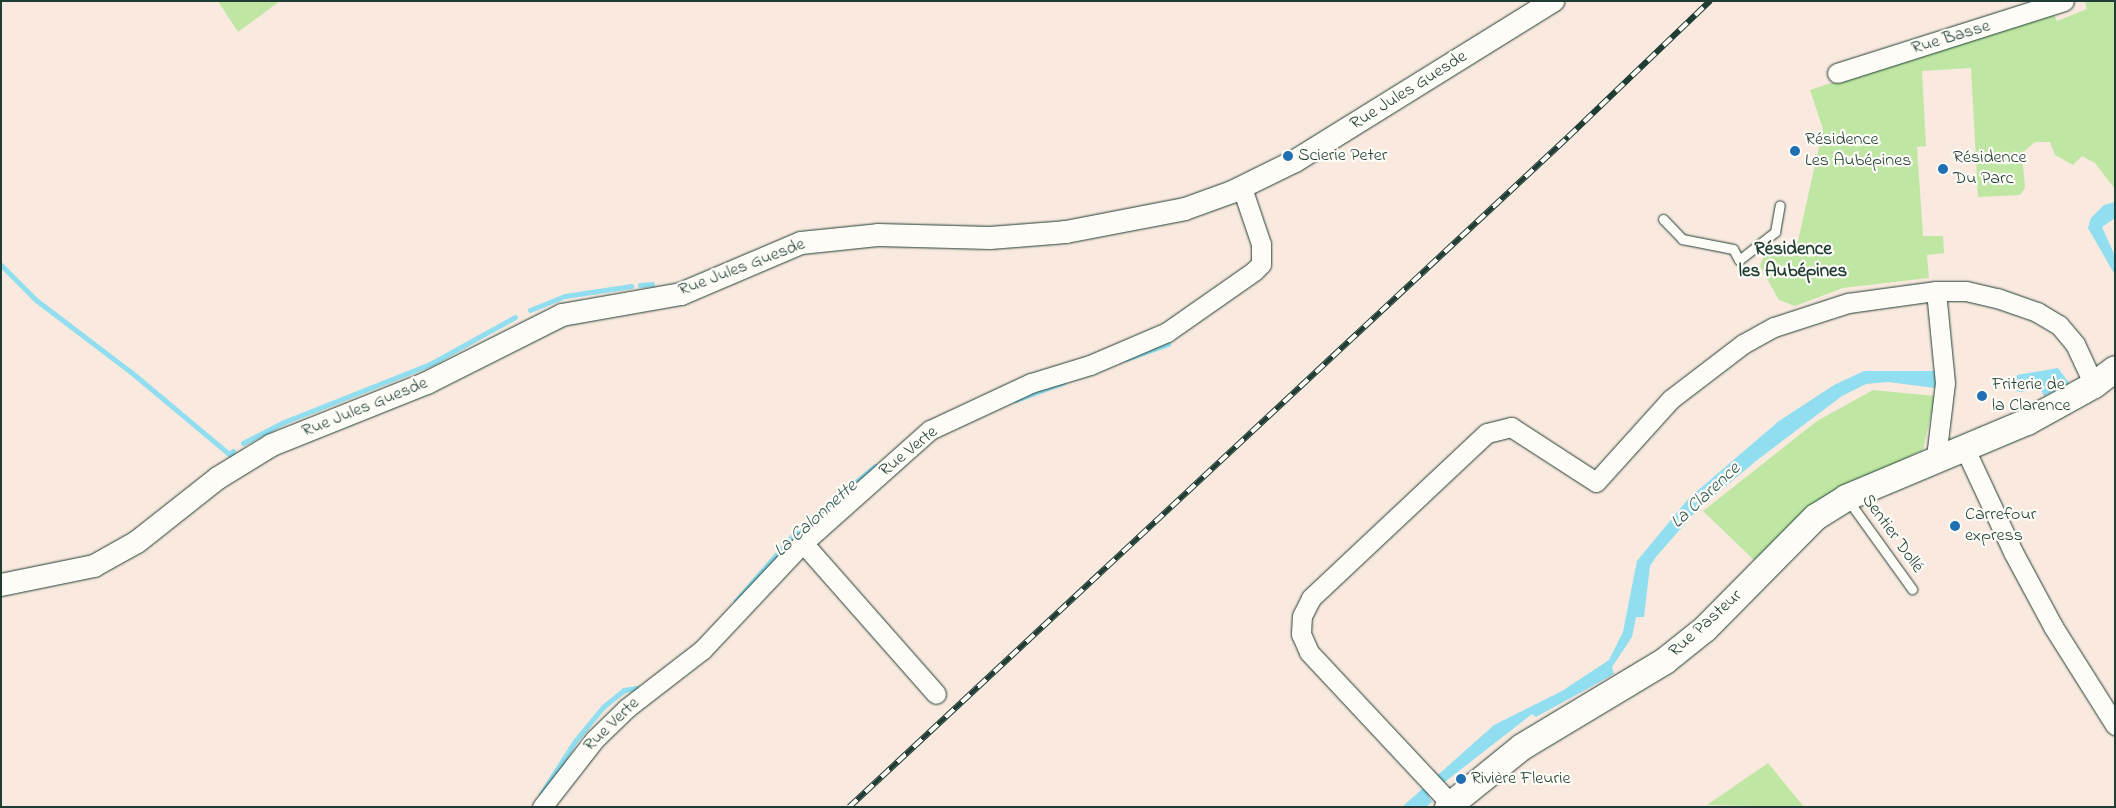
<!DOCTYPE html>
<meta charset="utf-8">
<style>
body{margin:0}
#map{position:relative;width:2116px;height:808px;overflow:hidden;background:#f9e9de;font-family:"Indie Flower",sans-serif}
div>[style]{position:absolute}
.green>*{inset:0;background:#bfe7a3}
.water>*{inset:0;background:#90deef}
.stream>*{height:5px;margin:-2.5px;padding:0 2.5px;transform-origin:2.5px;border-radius:2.5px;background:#90deef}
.roads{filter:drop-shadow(0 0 1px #1f3d34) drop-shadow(0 0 1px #1f3d34)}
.service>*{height:9px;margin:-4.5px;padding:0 4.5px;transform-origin:4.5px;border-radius:4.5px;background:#fdfcf7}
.minor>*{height:19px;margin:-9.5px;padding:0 9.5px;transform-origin:9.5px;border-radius:9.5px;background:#fdfcf7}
.tertiary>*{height:22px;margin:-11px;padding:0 11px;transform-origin:11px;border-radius:11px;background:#fdfcf7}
.secondary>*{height:26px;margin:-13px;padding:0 13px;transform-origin:13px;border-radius:13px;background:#fdfcf7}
.rail>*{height:5.5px;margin-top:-2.75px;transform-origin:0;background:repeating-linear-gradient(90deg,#fdfcf7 0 11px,#1f3d34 0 22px);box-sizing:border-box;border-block:1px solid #1f3d34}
.dots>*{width:14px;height:14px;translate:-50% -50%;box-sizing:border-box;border:2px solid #fdfcf7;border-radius:50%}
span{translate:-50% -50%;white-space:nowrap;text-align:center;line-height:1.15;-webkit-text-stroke:4.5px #fdfcf7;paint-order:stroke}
.street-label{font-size:18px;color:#1f3d34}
.poi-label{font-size:18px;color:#1f3d34}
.left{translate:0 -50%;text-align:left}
.neighbourhood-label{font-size:19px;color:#1f3d34;font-weight:700}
.water-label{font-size:19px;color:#365d59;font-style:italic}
.frame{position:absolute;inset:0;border:2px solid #1f3d34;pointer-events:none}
</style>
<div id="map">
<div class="green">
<div style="clip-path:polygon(218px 1px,280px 1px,238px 32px)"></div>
<div style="clip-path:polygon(2085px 1px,2115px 1px,2115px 189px,2095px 163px,2082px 156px,2073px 165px,2055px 155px,2050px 142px,2035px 142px,2022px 153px,2025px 188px,2020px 195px,1978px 197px,1971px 68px,1922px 71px,1926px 146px,1917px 147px,1923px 236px,1943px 236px,1944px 253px,1927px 255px,1929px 278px,1843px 288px,1795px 306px,1779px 300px,1760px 266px,1764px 255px,1798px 241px,1823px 129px,1810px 90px,2052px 10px,2057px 21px,2087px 9px)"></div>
<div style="clip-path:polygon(1873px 390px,1935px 396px,1923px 450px,1846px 487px,1756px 562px,1703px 511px,1817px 421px)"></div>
<div style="clip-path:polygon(1768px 763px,1804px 807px,1707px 805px)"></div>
</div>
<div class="water">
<div style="clip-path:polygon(2115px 202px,2115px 218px,2102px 227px,2115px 256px,2115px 275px,2088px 228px,2091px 218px,2104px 205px)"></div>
<div style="clip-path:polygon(2058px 368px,2070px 384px,2044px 396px,2039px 386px,2022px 392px,2014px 391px,2017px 375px)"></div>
<div style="clip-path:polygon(1864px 371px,1937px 371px,1935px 388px,1888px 382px,1866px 384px,1842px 396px,1756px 461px,1697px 510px,1656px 557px,1650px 566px,1644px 617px,1636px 617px,1632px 637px,1612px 667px,1614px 674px,1536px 717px,1532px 714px,1428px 795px,1432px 802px,1426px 807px,1402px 807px,1494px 725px,1562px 691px,1609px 660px,1623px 632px,1637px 561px,1689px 498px,1779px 421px,1834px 385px)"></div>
</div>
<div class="stream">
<div style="left:1px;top:265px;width:49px;rotate:45deg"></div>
<div style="left:36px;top:300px;width:119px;rotate:37.2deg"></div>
<div style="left:131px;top:372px;width:128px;rotate:39.9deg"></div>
<div style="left:229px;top:454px;width:5px;rotate:-37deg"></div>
<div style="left:640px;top:285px;width:12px;rotate:-5deg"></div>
<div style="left:530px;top:310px;width:38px;rotate:-22deg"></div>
<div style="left:565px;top:296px;width:67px;rotate:-8.6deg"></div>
<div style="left:1126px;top:359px;width:45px;rotate:-19.7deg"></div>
<div style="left:1016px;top:400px;width:51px;rotate:-20.6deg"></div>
<div style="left:243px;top:443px;width:46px;rotate:-27.1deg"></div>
<div style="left:284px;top:422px;width:157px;rotate:-21.7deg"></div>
<div style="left:430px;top:364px;width:97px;rotate:-28.9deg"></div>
<div style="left:736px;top:601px;width:87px;rotate:-49.2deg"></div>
<div style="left:793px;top:535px;width:107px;rotate:-40.1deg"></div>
<div style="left:541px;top:794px;width:63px;rotate:-57.3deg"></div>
<div style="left:575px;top:741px;width:44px;rotate:-50.5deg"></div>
<div style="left:603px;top:707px;width:27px;rotate:-39deg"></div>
<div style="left:624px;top:690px;width:13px;rotate:-9deg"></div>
</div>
<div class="roads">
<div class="service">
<div style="left:1663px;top:219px;width:28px;rotate:46deg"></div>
<div style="left:1682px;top:239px;width:52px;rotate:11.1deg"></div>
<div style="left:1733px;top:249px;width:13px;rotate:61deg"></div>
<div style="left:1739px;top:260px;width:46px;rotate:-37.9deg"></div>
<div style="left:1775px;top:232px;width:27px;rotate:-80deg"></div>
<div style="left:1848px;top:500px;width:110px;rotate:54.3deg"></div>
</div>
<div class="minor">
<div style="left:1837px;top:73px;width:238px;rotate:-17.6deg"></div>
<div style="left:1965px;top:449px;width:114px;rotate:65deg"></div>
<div style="left:2013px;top:552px;width:86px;rotate:61.7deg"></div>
<div style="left:2054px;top:628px;width:115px;rotate:57.8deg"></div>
<div style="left:1942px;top:458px;width:10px;rotate:-119deg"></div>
<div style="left:1937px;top:449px;width:66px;rotate:-83.1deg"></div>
<div style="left:1945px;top:383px;width:92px;rotate:-95.6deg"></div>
<div style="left:1936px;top:291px;width:30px"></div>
<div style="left:1966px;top:291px;width:32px;rotate:13deg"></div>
<div style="left:1997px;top:298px;width:42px;rotate:19.3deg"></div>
<div style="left:2037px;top:312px;width:26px;rotate:31deg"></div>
<div style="left:2059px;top:325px;width:25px;rotate:50deg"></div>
<div style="left:2075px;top:344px;width:45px;rotate:65.1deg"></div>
<div style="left:803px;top:543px;width:201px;rotate:48.6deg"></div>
<div style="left:1451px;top:804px;width:208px;rotate:-133.1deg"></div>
<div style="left:1309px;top:652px;width:20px;rotate:-114deg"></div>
<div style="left:1301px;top:634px;width:18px;rotate:-87deg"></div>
<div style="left:1302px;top:616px;width:20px;rotate:-63deg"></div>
<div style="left:1311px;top:598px;width:241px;rotate:-43.2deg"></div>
<div style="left:1487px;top:433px;width:25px;rotate:-14deg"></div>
<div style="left:1511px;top:427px;width:101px;rotate:32.9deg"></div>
<div style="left:1596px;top:482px;width:112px;rotate:-47.9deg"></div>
<div style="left:1671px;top:399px;width:91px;rotate:-37.4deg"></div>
<div style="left:1743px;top:344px;width:35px;rotate:-29deg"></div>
<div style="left:1774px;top:327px;width:78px;rotate:-18deg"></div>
<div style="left:1848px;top:303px;width:89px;rotate:-7.8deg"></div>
<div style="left:542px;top:807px;width:86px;rotate:-52.1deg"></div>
<div style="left:595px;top:739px;width:45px;rotate:-44.1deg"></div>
<div style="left:627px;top:708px;width:95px;rotate:-37.7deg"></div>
<div style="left:702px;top:650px;width:147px;rotate:-46.7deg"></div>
<div style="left:803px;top:543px;width:170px;rotate:-41.7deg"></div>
<div style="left:930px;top:430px;width:111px;rotate:-25deg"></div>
<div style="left:1031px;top:383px;width:62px;rotate:-17deg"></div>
<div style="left:1090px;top:365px;width:84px;rotate:-23.2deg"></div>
<div style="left:1167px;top:332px;width:106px;rotate:-35deg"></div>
<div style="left:1254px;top:271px;width:10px;rotate:-45deg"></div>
<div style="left:1261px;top:264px;width:20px;rotate:-90deg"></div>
<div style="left:1261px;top:244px;width:59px;rotate:-108.7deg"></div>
</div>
<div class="tertiary">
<div style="left:1px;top:585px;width:95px;rotate:-11.5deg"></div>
<div style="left:94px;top:566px;width:49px;rotate:-29.2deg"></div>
<div style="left:137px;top:542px;width:103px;rotate:-38.3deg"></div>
<div style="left:218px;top:478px;width:63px;rotate:-31.4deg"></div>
<div style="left:272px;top:445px;width:167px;rotate:-21.8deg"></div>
<div style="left:427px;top:383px;width:151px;rotate:-26.7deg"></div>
<div style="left:562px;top:315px;width:121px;rotate:-10deg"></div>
<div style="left:681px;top:294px;width:130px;rotate:-23deg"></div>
<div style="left:801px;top:243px;width:77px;rotate:-5.9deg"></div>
<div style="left:878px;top:235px;width:112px;rotate:1.5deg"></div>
<div style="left:990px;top:238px;width:76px;rotate:-4.5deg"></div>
<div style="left:1066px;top:232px;width:121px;rotate:-10.9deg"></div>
<div style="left:1185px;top:209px;width:50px;rotate:-19.9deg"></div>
<div style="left:1232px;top:192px;width:70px;rotate:-26.2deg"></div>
<div style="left:1295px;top:161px;width:304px;rotate:-31.8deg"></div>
</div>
<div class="secondary">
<div style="left:1448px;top:807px;width:95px;rotate:-39deg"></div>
<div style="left:1522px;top:747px;width:167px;rotate:-31deg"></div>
<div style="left:1665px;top:661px;width:51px;rotate:-38.7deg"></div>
<div style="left:1705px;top:629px;width:158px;rotate:-45.3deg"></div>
<div style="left:1816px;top:517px;width:36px;rotate:-32deg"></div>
<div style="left:1846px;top:498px;width:196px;rotate:-22.8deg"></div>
<div style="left:2027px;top:422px;width:77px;rotate:-28.9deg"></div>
<div style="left:2094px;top:385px;width:26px;rotate:-37deg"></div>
</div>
</div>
<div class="rail">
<div style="left:849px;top:807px;width:983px;rotate:-42.98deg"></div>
<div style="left:1568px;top:137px;width:197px;rotate:-43.8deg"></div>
</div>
<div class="dots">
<div style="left:1795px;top:151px;background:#1f6fb2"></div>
<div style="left:1288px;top:156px;background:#1f6fb2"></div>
<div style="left:1943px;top:169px;background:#1f6fb2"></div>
<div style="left:1982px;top:396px;background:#1f6fb2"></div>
<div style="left:1955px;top:526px;background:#1f6fb2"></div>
<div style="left:1461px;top:779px;background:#1f6fb2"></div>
</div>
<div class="street-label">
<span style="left:1951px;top:38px;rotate:-17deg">Rue Basse</span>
<span style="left:1409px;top:91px;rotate:-32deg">Rue Jules Guesde</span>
<span style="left:742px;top:268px;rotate:-21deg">Rue Jules Guesde</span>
<span style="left:365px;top:408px;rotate:-22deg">Rue Jules Guesde</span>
<span style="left:909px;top:452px;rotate:-39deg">Rue Verte</span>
<span style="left:1892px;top:534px;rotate:54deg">Sentier Dollé</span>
<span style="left:1706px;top:624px;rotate:-42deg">Rue Pasteur</span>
<span style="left:612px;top:725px;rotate:-44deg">Rue Verte</span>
</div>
<div class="poi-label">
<span class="left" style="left:1805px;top:151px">Résidence<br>Les Aubépines</span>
<span class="left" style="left:1298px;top:156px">Scierie Peter</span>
<span class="left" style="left:1953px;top:169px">Résidence<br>Du Parc</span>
<span class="left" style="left:1992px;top:396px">Friterie de<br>la Clarence</span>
<span class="left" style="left:1965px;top:526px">Carrefour<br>express</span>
<span class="left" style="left:1471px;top:779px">Rivière Fleurie</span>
</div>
<div class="neighbourhood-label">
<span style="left:1793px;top:261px">Résidence<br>les Aubépines</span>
</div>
<div class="water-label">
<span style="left:1706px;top:496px;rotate:-43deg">La Clarence</span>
<span style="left:816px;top:519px;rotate:-42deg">La Calonnette</span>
</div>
<div class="frame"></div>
</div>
